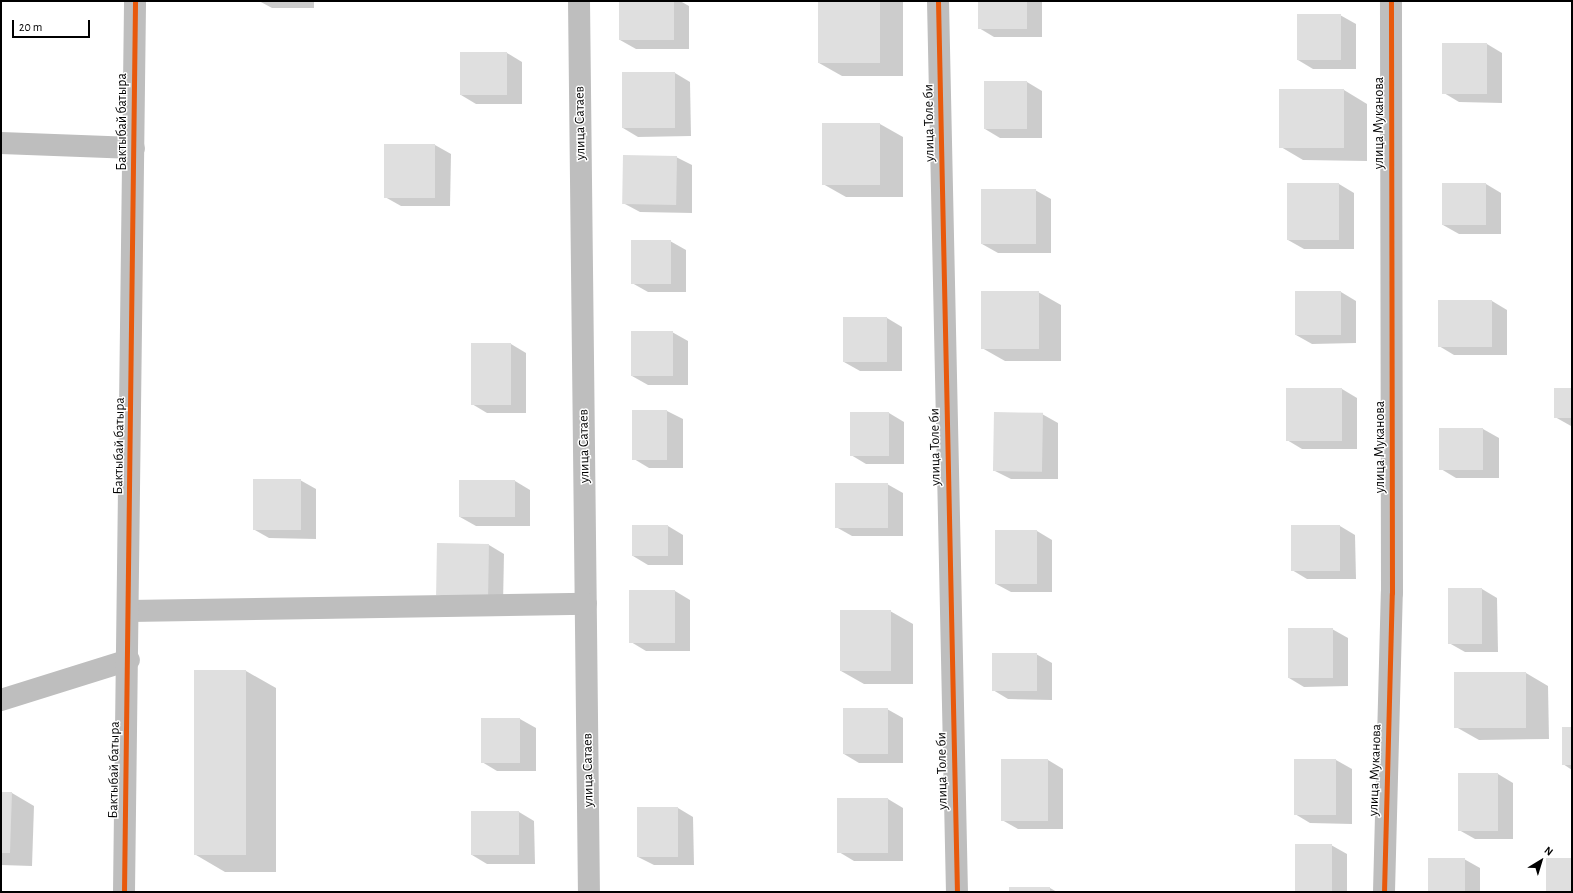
<!DOCTYPE html>
<meta charset="utf-8">
<style>
body{margin:0}
#map{position:relative;width:1573px;height:893px;overflow:hidden;background:#fff;font-family:"Alegreya Sans",sans-serif}
div>[style]{position:absolute}
.shadow>*{inset:0;background:#0003}
.building>*{inset:0;background:#dfdfdf;transform-origin:0 0}
.minor>*{height:22px;margin:-11px;padding:0 11px;transform-origin:11px;border-radius:11px;background:#bebebe}
.cycleway>*{height:5px;margin:-2.5px;padding:0 2.5px;transform-origin:2.5px;border-radius:2.5px;background:#e8590c}
span{translate:-50% -50%;white-space:nowrap;text-align:center;line-height:1.15;-webkit-text-stroke:3px #fff;paint-order:stroke}
.street-label{font-size:14px;color:#000}
.frame{position:absolute;inset:0;border:2px solid #000;pointer-events:none}
.north{position:absolute;left:1521px;top:841px;width:40px;height:40px;-webkit-text-stroke:3px #fff;paint-order:stroke;rotate:38deg;font-size:11px;font-weight:700;line-height:16px;text-align:center;color:#000}
.north::after{content:'';display:block;margin:auto;width:14px;height:18px;background:#000;clip-path:polygon(50% 0,100% 100%,50% 72%,0 100%)}
.scale{position:absolute;left:12px;top:20px;width:78px;height:18px;box-sizing:border-box;border:2px solid #000;border-top:0;padding-left:5px;font-size:12px;line-height:14px;white-space:nowrap;color:#000;-webkit-text-stroke:3px #fff;paint-order:stroke}
</style>
<div id="map">
<div class="shadow">
<div style="clip-path:polygon(259px 1px,314px 1px,314px 8px,272px 8px)"></div>
<div style="clip-path:polygon(620px 1px,680px 1px,689px 6px,689px 49px,636px 49px,620px 40px)"></div>
<div style="clip-path:polygon(819px 1px,903px 1px,903px 76px,842px 76px,819px 63px)"></div>
<div style="clip-path:polygon(979px 1px,1042px 1px,1042px 37px,994px 37px,979px 28px)"></div>
<div style="clip-path:polygon(1340px 15px,1356px 24px,1356px 69px,1313px 69px,1298px 60px)"></div>
<div style="clip-path:polygon(1487px 44px,1502px 53px,1502px 103px,1459px 102px,1444px 93px)"></div>
<div style="clip-path:polygon(507px 53px,522px 62px,522px 104px,476px 104px,461px 95px)"></div>
<div style="clip-path:polygon(675px 73px,690px 82px,691px 136px,638px 137px,623px 128px)"></div>
<div style="clip-path:polygon(985px 82px,1027px 82px,1042px 91px,1042px 138px,1000px 138px,985px 129px)"></div>
<div style="clip-path:polygon(1344px 90px,1367px 104px,1367px 161px,1303px 160px,1281px 147px)"></div>
<div style="clip-path:polygon(880px 124px,903px 137px,903px 197px,846px 197px,823px 184px)"></div>
<div style="clip-path:polygon(385px 145px,435px 145px,451px 154px,450px 206px,401px 206px,385px 197px)"></div>
<div style="clip-path:polygon(676px 157px,692px 165px,692px 213px,640px 212px,625px 204px)"></div>
<div style="clip-path:polygon(1288px 184px,1339px 184px,1354px 193px,1354px 249px,1304px 249px,1288px 240px)"></div>
<div style="clip-path:polygon(1486px 184px,1501px 193px,1501px 234px,1459px 234px,1443px 225px)"></div>
<div style="clip-path:polygon(1035px 190px,1051px 199px,1051px 253px,998px 253px,982px 244px)"></div>
<div style="clip-path:polygon(670px 241px,686px 250px,686px 292px,648px 292px,632px 283px)"></div>
<div style="clip-path:polygon(1038px 292px,1061px 305px,1061px 361px,1005px 361px,982px 348px)"></div>
<div style="clip-path:polygon(1341px 292px,1356px 301px,1356px 343px,1312px 344px,1296px 335px)"></div>
<div style="clip-path:polygon(1439px 301px,1492px 301px,1507px 310px,1507px 355px,1454px 355px,1439px 346px)"></div>
<div style="clip-path:polygon(887px 318px,902px 327px,902px 371px,860px 371px,844px 362px)"></div>
<div style="clip-path:polygon(672px 332px,688px 341px,688px 385px,648px 385px,632px 376px)"></div>
<div style="clip-path:polygon(511px 344px,526px 353px,526px 413px,487px 413px,472px 404px)"></div>
<div style="clip-path:polygon(1342px 389px,1357px 398px,1357px 449px,1302px 449px,1287px 440px)"></div>
<div style="clip-path:polygon(1572px 389px,1572px 426px,1571px 426px,1555px 417px)"></div>
<div style="clip-path:polygon(633px 411px,667px 411px,683px 419px,683px 468px,649px 468px,634px 459px)"></div>
<div style="clip-path:polygon(889px 413px,904px 422px,904px 464px,866px 464px,851px 455px)"></div>
<div style="clip-path:polygon(1042px 414px,1058px 423px,1058px 479px,1011px 479px,995px 471px)"></div>
<div style="clip-path:polygon(1440px 429px,1483px 429px,1499px 438px,1499px 478px,1456px 478px,1441px 469px)"></div>
<div style="clip-path:polygon(300px 480px,316px 489px,316px 539px,269px 538px,253px 529px)"></div>
<div style="clip-path:polygon(515px 481px,530px 490px,530px 526px,476px 526px,460px 517px)"></div>
<div style="clip-path:polygon(887px 484px,903px 493px,903px 536px,852px 536px,836px 527px)"></div>
<div style="clip-path:polygon(668px 526px,683px 535px,683px 565px,648px 565px,633px 556px)"></div>
<div style="clip-path:polygon(1340px 526px,1355px 535px,1356px 579px,1307px 579px,1292px 570px)"></div>
<div style="clip-path:polygon(1037px 531px,1052px 540px,1052px 592px,1011px 592px,996px 584px)"></div>
<div style="clip-path:polygon(489px 545px,504px 554px,503px 604px,453px 603px,438px 594px)"></div>
<div style="clip-path:polygon(1482px 589px,1497px 598px,1498px 652px,1465px 652px,1449px 643px)"></div>
<div style="clip-path:polygon(675px 591px,690px 600px,690px 651px,646px 651px,631px 642px)"></div>
<div style="clip-path:polygon(890px 611px,913px 624px,913px 684px,864px 684px,841px 671px)"></div>
<div style="clip-path:polygon(1332px 629px,1348px 638px,1348px 686px,1304px 687px,1289px 678px)"></div>
<div style="clip-path:polygon(1036px 654px,1052px 663px,1052px 700px,1008px 699px,993px 690px)"></div>
<div style="clip-path:polygon(195px 671px,246px 671px,276px 688px,276px 872px,225px 872px,196px 855px)"></div>
<div style="clip-path:polygon(1526px 673px,1548px 686px,1549px 739px,1479px 740px,1456px 727px)"></div>
<div style="clip-path:polygon(887px 709px,903px 718px,903px 763px,859px 763px,844px 754px)"></div>
<div style="clip-path:polygon(482px 719px,520px 719px,536px 728px,536px 771px,497px 771px,482px 762px)"></div>
<div style="clip-path:polygon(1572px 728px,1572px 770px,1563px 764px)"></div>
<div style="clip-path:polygon(1048px 760px,1063px 769px,1063px 829px,1018px 829px,1002px 820px)"></div>
<div style="clip-path:polygon(1295px 760px,1336px 760px,1352px 769px,1352px 824px,1310px 823px,1295px 814px)"></div>
<div style="clip-path:polygon(1498px 774px,1513px 783px,1513px 839px,1475px 839px,1459px 830px)"></div>
<div style="clip-path:polygon(1px 793px,12px 793px,34px 806px,32px 866px,1px 865px)"></div>
<div style="clip-path:polygon(888px 799px,903px 808px,903px 861px,854px 861px,839px 852px)"></div>
<div style="clip-path:polygon(678px 808px,693px 817px,694px 865px,654px 865px,638px 857px)"></div>
<div style="clip-path:polygon(472px 812px,519px 812px,534px 821px,535px 864px,487px 864px,472px 855px)"></div>
<div style="clip-path:polygon(1331px 845px,1347px 854px,1347px 892px,1296px 892px)"></div>
<div style="clip-path:polygon(1464px 859px,1480px 868px,1480px 892px,1429px 892px)"></div>
<div style="clip-path:polygon(1050px 888px,1057px 892px,1010px 892px)"></div>
</div>
<div class="building">
<div style="left:619px;top:1px;width:55px;height:39px"></div>
<div style="left:818px;top:1px;width:62px;height:62px"></div>
<div style="left:978px;top:1px;width:49px;height:28px"></div>
<div style="left:1297px;top:14px;width:44px;height:46px"></div>
<div style="left:1442px;top:43px;width:45px;height:51px"></div>
<div style="left:460px;top:52px;width:47px;height:43px"></div>
<div style="left:622px;top:72px;width:53px;height:56px"></div>
<div style="left:984px;top:81px;width:43px;height:48px"></div>
<div style="left:1279px;top:89px;width:65px;height:59px"></div>
<div style="left:822px;top:123px;width:58px;height:62px"></div>
<div style="left:384px;top:144px;width:51px;height:54px"></div>
<div style="left:623px;top:155px;width:54px;height:49px;rotate:1deg"></div>
<div style="left:1287px;top:183px;width:52px;height:57px"></div>
<div style="left:1442px;top:183px;width:44px;height:42px"></div>
<div style="left:981px;top:189px;width:55px;height:55px"></div>
<div style="left:631px;top:240px;width:40px;height:44px"></div>
<div style="left:981px;top:291px;width:58px;height:58px"></div>
<div style="left:1295px;top:291px;width:46px;height:44px"></div>
<div style="left:1438px;top:300px;width:54px;height:47px"></div>
<div style="left:843px;top:317px;width:44px;height:45px"></div>
<div style="left:631px;top:331px;width:42px;height:45px"></div>
<div style="left:471px;top:343px;width:40px;height:62px"></div>
<div style="left:1286px;top:388px;width:56px;height:53px"></div>
<div style="left:1554px;top:388px;width:18px;height:30px"></div>
<div style="left:632px;top:410px;width:35px;height:50px"></div>
<div style="left:850px;top:412px;width:39px;height:44px"></div>
<div style="left:994px;top:412px;width:49px;height:59px;rotate:1deg"></div>
<div style="left:1439px;top:428px;width:44px;height:42px"></div>
<div style="left:253px;top:479px;width:48px;height:51px"></div>
<div style="left:459px;top:480px;width:56px;height:37px"></div>
<div style="left:835px;top:483px;width:53px;height:45px"></div>
<div style="left:632px;top:525px;width:36px;height:31px"></div>
<div style="left:1291px;top:525px;width:49px;height:46px"></div>
<div style="left:995px;top:530px;width:42px;height:54px"></div>
<div style="left:437px;top:543px;width:52px;height:52px;rotate:1deg"></div>
<div style="left:1448px;top:588px;width:34px;height:56px"></div>
<div style="left:629px;top:590px;width:46px;height:53px"></div>
<div style="left:840px;top:610px;width:51px;height:61px"></div>
<div style="left:1288px;top:628px;width:45px;height:50px"></div>
<div style="left:992px;top:653px;width:45px;height:38px"></div>
<div style="left:194px;top:670px;width:52px;height:185px"></div>
<div style="left:1454px;top:672px;width:72px;height:56px"></div>
<div style="left:843px;top:708px;width:45px;height:46px"></div>
<div style="left:481px;top:718px;width:39px;height:45px"></div>
<div style="left:1562px;top:727px;width:10px;height:38px"></div>
<div style="left:1001px;top:759px;width:47px;height:62px"></div>
<div style="left:1294px;top:759px;width:42px;height:56px"></div>
<div style="left:1458px;top:773px;width:40px;height:58px"></div>
<div style="clip-path:polygon(1px 792px,12px 792px,10px 853px,1px 853px)"></div>
<div style="left:837px;top:798px;width:51px;height:55px"></div>
<div style="left:637px;top:807px;width:41px;height:50px"></div>
<div style="left:471px;top:811px;width:48px;height:44px"></div>
<div style="left:1295px;top:844px;width:37px;height:48px"></div>
<div style="left:1428px;top:858px;width:37px;height:34px"></div>
<div style="left:1546px;top:858px;width:26px;height:34px"></div>
<div style="left:1009px;top:887px;width:41px;height:5px"></div>
</div>
<div class="minor">
<div style="left:579px;top:1px;width:891px;rotate:89.36deg"></div>
<div style="left:938px;top:1px;width:891px;rotate:88.78deg"></div>
<div style="left:1px;top:143px;width:133px;rotate:2.2deg"></div>
<div style="left:130px;top:611px;width:456px;rotate:-0.9deg"></div>
<div style="left:1px;top:700px;width:134px;rotate:-17.4deg"></div>
<div style="left:124px;top:892px;width:891px;rotate:-89.29deg"></div>
<div style="left:1384px;top:892px;width:299px;rotate:-88.5deg"></div>
<div style="left:1392px;top:593px;width:592px;rotate:-90.1deg"></div>
</div>
<div class="cycleway">
<div style="left:938px;top:1px;width:891px;rotate:88.78deg"></div>
<div style="left:124px;top:892px;width:891px;rotate:-89.29deg"></div>
<div style="left:1384px;top:892px;width:299px;rotate:-88.5deg"></div>
<div style="left:1392px;top:593px;width:592px;rotate:-90.1deg"></div>
</div>
<div class="street-label">
<span style="left:122px;top:122px;rotate:-90deg">Бактыбай батыра</span>
<span style="left:580px;top:123px;rotate:-91deg">улица Сатаев</span>
<span style="left:929px;top:123px;rotate:-91deg">улица Толе би</span>
<span style="left:1379px;top:123px;rotate:-90deg">улица Муканова</span>
<span style="left:119px;top:446px;rotate:-89deg">Бактыбай батыра</span>
<span style="left:584px;top:446px;rotate:-91deg">улица Сатаев</span>
<span style="left:935px;top:447px;rotate:-91deg">улица Толе би</span>
<span style="left:1380px;top:447px;rotate:-90deg">улица Муканова</span>
<span style="left:114px;top:770px;rotate:-89deg">Бактыбай батыра</span>
<span style="left:588px;top:770px;rotate:-91deg">улица Сатаев</span>
<span style="left:1375px;top:770px;rotate:-88deg">улица Муканова</span>
<span style="left:942px;top:771px;rotate:-91deg">улица Толе би</span>
</div>
<div class="frame"></div>
<div class="north">N</div>
<div class="scale">20 m</div>
</div>
